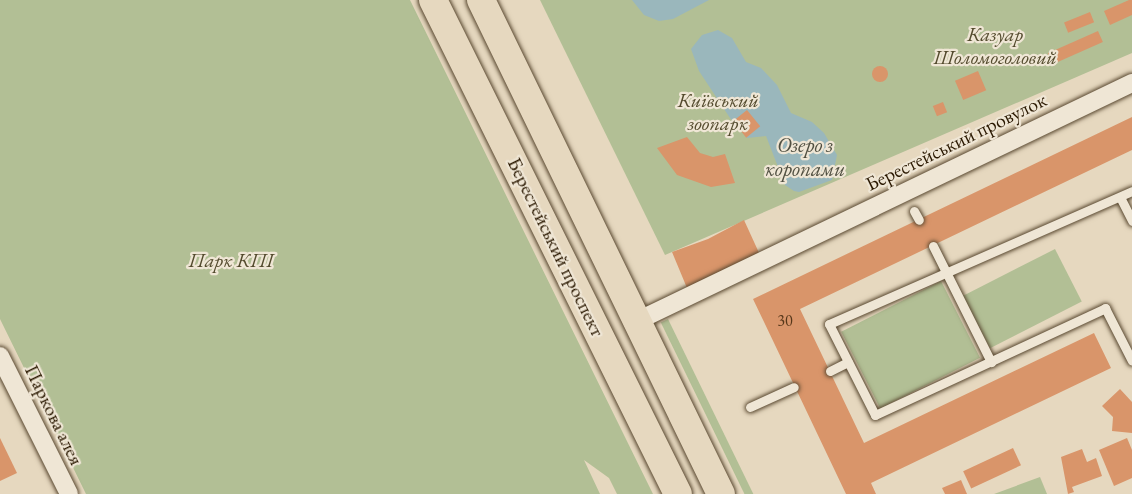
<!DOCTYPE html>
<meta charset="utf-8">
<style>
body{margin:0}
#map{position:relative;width:1132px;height:494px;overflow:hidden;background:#e6d8bf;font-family:"EB Garamond",serif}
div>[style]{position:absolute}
.green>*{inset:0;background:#b2bf95;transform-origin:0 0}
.water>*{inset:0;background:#9ab7bc}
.building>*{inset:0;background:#d9956a;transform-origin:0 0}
.round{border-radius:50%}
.roads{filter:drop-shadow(0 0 2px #594830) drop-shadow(0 0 2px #594830)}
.lane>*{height:9px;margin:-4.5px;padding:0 4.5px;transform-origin:4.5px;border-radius:4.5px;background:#efe6d5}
.street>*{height:18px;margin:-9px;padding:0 9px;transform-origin:9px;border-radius:9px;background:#efe6d5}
.primary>*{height:28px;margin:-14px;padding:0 14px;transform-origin:14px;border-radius:14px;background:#e6d8bf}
span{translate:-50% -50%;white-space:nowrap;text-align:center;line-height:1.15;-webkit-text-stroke:4.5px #efe6d5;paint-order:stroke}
.number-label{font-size:16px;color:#56371a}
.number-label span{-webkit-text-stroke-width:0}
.park-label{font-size:20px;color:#534a2d;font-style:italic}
.street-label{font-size:20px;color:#2a1800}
.water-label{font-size:21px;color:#515042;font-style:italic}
</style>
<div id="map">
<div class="green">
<div style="clip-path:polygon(0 0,410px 0,653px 494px,617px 494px,609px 478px,584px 460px,600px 494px,86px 494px,0 319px)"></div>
<div style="clip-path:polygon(540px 0,1132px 0,1132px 53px,665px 255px)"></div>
<div style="left:1055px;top:249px;width:59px;height:103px;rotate:63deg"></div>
<div style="left:941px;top:281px;width:86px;height:112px;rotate:63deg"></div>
<div style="left:668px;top:319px;width:195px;height:8px;rotate:64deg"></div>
<div style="clip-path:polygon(1040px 477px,1047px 494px,994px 494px)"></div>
</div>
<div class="water">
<div style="clip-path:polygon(632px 0,709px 0,673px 19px,659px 21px,644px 15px)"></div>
<div style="clip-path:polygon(718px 30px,732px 38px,746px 62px,761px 68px,777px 85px,791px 113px,812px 122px,824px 133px,837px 155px,832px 180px,799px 192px,794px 191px,785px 185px,766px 136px,747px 138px,730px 118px,699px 71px,691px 49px,702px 35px)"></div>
</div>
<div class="building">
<div style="clip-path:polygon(1129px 0,1132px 0,1132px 15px,1110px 25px,1104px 11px)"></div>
<div style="left:1090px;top:12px;width:11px;height:28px;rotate:68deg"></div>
<div style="left:1098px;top:31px;width:12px;height:55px;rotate:66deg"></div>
<div class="round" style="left:872px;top:66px;width:16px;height:16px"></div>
<div style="left:978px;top:71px;width:21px;height:25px;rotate:67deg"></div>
<div style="left:943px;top:102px;width:11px;height:11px;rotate:68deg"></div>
<div style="left:747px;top:110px;width:21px;height:18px;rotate:51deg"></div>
<div style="clip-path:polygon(1132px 117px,1132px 150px,800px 309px,864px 443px,1094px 333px,1111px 368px,871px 483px,876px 494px,846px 494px,753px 299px)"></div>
<div style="clip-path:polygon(687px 137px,700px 153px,713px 157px,725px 154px,735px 183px,711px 187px,677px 175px,657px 148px)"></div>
<div style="clip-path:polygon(744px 220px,760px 255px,687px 288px,672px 252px,708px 239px)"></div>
<div style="clip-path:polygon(1120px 389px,1132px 402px,1132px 433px,1112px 431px,1113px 417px,1102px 406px)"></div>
<div style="clip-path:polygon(0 438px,17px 473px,0 481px)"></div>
<div style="clip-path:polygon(1127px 438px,1132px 450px,1132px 478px,1114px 486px,1099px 450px)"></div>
<div style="left:1013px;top:448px;width:19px;height:55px;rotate:65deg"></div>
<div style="clip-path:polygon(1082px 449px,1087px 462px,1096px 458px,1102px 476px,1072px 487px,1074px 492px,1068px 494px,1061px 457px)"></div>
<div style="clip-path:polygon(961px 480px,967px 494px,945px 494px,942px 488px)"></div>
</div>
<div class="roads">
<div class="lane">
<div style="left:1132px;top:191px;width:331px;rotate:156.3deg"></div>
<div style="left:829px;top:324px;width:102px;rotate:63.2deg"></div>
<div style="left:875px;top:415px;width:254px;rotate:-24.9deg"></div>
<div style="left:1105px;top:308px;width:59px;rotate:63deg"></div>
<div style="left:1120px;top:197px;width:27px;rotate:63deg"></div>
<div style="left:914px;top:211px;width:10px;rotate:61deg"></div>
<div style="left:933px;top:246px;width:130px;rotate:63.4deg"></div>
<div style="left:830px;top:371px;width:20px;rotate:-27deg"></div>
<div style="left:750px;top:407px;width:48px;rotate:-24.4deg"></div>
</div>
<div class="street">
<div style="left:637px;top:321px;width:549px;rotate:-25.68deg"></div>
<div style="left:0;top:356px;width:154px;rotate:63.4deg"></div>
</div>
<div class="primary">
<div style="left:433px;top:0;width:551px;rotate:63.62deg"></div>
<div style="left:481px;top:0;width:549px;rotate:64.09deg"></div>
</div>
</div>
<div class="number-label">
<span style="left:785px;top:321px">30</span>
</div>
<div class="park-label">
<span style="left:995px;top:46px">Казуар<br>Шоломоголовий</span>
<span style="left:718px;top:112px">Київський<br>зоопарк</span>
<span style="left:231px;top:260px">Парк КПІ</span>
</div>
<div class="street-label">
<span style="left:956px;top:142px;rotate:-26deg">Берестейський провулок</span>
<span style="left:556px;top:247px;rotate:64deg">Берестейський проспект</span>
<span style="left:54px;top:415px;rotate:64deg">Паркова алея</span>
</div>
<div class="water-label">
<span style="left:805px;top:157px">Озеро з<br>коропами</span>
</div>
</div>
